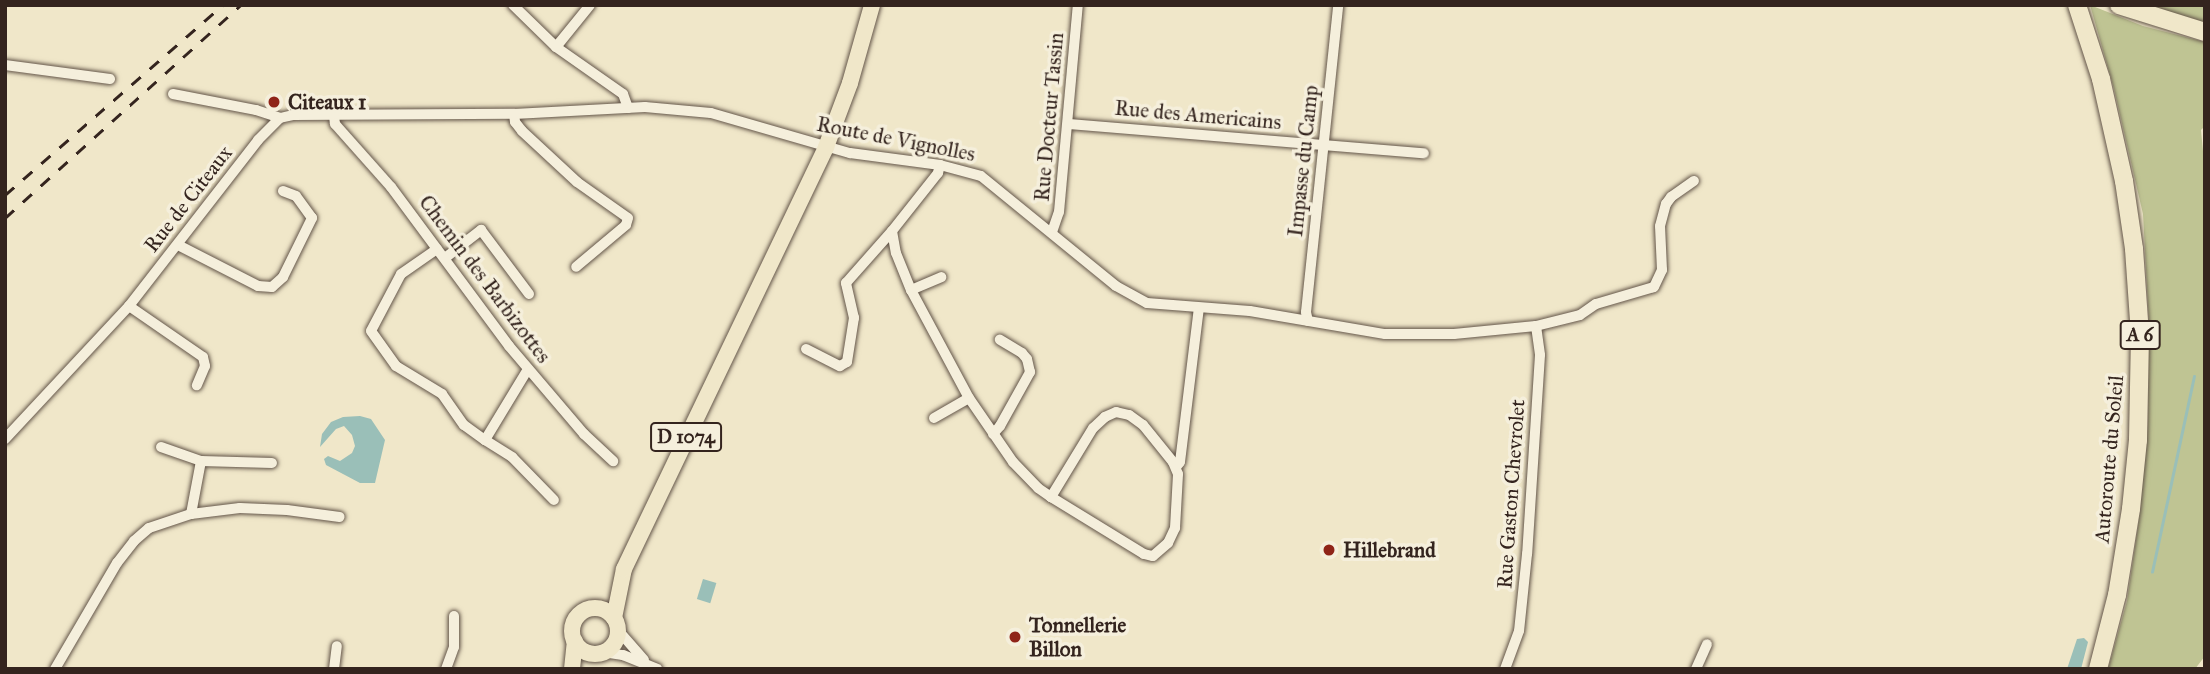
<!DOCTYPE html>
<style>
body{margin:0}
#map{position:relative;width:2210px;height:674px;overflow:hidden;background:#f0e7c9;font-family:"IM FELL Great Primer",serif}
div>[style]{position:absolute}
.green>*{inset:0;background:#bfc493}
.water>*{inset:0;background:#9abfb8;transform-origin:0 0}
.stream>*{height:2.5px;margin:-1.25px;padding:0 1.25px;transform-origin:1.25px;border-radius:1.25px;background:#9abfb8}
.roads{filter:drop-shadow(0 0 2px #635549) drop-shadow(0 0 2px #635549)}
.minor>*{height:10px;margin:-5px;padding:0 5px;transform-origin:5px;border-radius:5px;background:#f5efdc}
.primary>*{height:16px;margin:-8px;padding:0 8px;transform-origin:8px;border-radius:8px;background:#f0e7c9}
.primary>.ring{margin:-8px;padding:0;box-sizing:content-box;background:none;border:16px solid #f0e7c9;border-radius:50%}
.motorway>*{height:18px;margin:-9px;padding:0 9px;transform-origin:9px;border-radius:9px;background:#f0e7c9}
.rail>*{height:2.5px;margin-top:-1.25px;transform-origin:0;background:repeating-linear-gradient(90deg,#34241e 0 12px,transparent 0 24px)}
.dots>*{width:19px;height:19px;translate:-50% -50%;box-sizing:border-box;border:4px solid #f5efdc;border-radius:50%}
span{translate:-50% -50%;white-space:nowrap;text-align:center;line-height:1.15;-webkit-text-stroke:7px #f5efdc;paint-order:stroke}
.shield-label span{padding:2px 5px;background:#f5efdc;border:2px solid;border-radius:5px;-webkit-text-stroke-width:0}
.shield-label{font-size:19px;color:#34241e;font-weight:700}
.poi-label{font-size:21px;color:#34241e;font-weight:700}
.left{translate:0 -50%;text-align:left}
.street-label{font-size:21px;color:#34241e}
.frame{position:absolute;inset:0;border:7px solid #34241e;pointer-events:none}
</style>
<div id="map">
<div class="green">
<div style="clip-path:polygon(2090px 5px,2143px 26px,2205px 42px,2205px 126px,2201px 130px,2205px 172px,2205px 656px,2195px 669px,2108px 669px,2127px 601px,2140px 512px,2148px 421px,2149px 324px,2143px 214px,2114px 89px)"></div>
<div style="clip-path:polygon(2136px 5px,2205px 5px,2205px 25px)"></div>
</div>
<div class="water">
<div style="clip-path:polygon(360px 416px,371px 419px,385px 440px,375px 483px,360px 483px,326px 465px,324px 459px,328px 456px,340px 461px,352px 453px,355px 446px,352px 435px,344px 426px,336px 429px,320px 447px,322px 434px,331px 422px,343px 417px)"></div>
<div style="left:703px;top:579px;width:14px;height:21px;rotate:17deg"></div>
<div style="clip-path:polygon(2084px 638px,2088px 642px,2081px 669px,2067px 669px,2077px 639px)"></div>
</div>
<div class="stream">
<div style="left:2152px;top:572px;width:200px;rotate:-77.9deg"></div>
</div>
<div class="roads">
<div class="minor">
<div style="left:513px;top:5px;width:60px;rotate:44.3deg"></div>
<div style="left:556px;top:47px;width:82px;rotate:35deg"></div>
<div style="left:623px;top:94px;width:15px;rotate:70deg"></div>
<div style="left:556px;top:47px;width:54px;rotate:-51deg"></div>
<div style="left:5px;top:65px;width:106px;rotate:7.6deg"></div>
<div style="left:173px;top:94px;width:85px;rotate:10.9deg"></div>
<div style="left:256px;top:110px;width:25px;rotate:18deg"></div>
<div style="left:280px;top:118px;width:13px;rotate:-13deg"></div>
<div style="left:293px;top:115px;width:221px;rotate:-0.3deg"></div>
<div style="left:514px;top:114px;width:131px;rotate:-3.1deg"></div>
<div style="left:645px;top:107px;width:66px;rotate:5.2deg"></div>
<div style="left:711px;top:113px;width:145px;rotate:16.1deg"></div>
<div style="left:850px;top:153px;width:91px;rotate:7.6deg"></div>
<div style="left:940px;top:165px;width:42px;rotate:15deg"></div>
<div style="left:981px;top:176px;width:174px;rotate:39.2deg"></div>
<div style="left:1116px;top:286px;width:35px;rotate:29deg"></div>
<div style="left:1147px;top:303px;width:103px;rotate:4.4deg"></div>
<div style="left:1250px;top:311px;width:137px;rotate:9.7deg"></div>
<div style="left:1385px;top:334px;width:69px"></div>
<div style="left:1454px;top:334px;width:82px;rotate:-5.6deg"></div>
<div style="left:1536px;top:326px;width:29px;rotate:82deg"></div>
<div style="left:1540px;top:355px;width:199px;rotate:93.7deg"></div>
<div style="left:1527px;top:554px;width:77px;rotate:95.9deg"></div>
<div style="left:1519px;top:631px;width:40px;rotate:110.2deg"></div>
<div style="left:514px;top:114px;width:8px;rotate:83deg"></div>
<div style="left:515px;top:122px;width:11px;rotate:52deg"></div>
<div style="left:522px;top:131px;width:75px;rotate:42.8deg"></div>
<div style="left:577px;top:182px;width:62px;rotate:35.2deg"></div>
<div style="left:628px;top:218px;width:7px;rotate:106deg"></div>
<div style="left:626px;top:225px;width:65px;rotate:140deg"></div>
<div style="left:334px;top:116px;width:8px;rotate:83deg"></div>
<div style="left:335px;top:124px;width:84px;rotate:48.4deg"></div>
<div style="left:391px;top:187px;width:198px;rotate:53.4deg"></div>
<div style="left:509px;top:346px;width:116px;rotate:49.6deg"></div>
<div style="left:584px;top:434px;width:40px;rotate:43deg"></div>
<div style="left:1068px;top:124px;width:357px;rotate:4.7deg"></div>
<div style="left:892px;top:231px;width:22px;rotate:80deg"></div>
<div style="left:896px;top:253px;width:40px;rotate:68deg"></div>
<div style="left:911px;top:290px;width:123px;rotate:61.8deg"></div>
<div style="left:969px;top:398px;width:78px;rotate:55.5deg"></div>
<div style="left:1013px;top:462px;width:36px;rotate:46deg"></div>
<div style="left:1038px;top:488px;width:16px;rotate:35deg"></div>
<div style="left:1051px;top:497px;width:109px;rotate:31.5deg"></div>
<div style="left:1144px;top:554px;width:9px;rotate:13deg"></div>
<div style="left:1153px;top:556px;width:20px;rotate:-41deg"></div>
<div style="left:1168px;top:543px;width:17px;rotate:-65deg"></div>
<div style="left:1175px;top:528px;width:54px;rotate:-86.8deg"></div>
<div style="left:1178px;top:474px;width:13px;rotate:-113deg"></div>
<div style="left:1173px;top:462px;width:48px;rotate:-129deg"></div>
<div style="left:1143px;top:425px;width:17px;rotate:-144deg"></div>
<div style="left:1129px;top:415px;width:13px;rotate:-167deg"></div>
<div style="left:1116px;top:412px;width:12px;rotate:156deg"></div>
<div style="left:1105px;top:417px;width:16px;rotate:137deg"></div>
<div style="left:1093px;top:428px;width:81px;rotate:121.3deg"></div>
<div style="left:1052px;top:232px;width:21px;rotate:-71deg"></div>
<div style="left:1059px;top:212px;width:208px;rotate:-84.8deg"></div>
<div style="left:178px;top:245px;width:90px;rotate:27.1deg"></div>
<div style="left:258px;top:286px;width:14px;rotate:4deg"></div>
<div style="left:272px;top:287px;width:15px;rotate:-42deg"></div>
<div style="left:283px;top:277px;width:66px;rotate:-63.8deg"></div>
<div style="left:312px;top:218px;width:27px;rotate:-126deg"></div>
<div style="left:296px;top:196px;width:14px;rotate:-159deg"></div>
<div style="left:437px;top:249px;width:44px;rotate:145.2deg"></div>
<div style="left:401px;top:274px;width:64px;rotate:117.8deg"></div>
<div style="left:371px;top:331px;width:43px;rotate:54.5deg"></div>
<div style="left:396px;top:366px;width:54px;rotate:31.3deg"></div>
<div style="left:442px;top:394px;width:38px;rotate:55deg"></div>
<div style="left:464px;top:425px;width:26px;rotate:36deg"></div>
<div style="left:485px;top:440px;width:83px;rotate:-58.8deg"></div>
<div style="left:445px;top:258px;width:46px;rotate:-37.9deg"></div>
<div style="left:481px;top:230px;width:80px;rotate:53.1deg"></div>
<div style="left:911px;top:290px;width:33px;rotate:-23deg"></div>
<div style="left:129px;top:306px;width:90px;rotate:34.6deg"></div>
<div style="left:203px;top:357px;width:9px;rotate:77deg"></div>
<div style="left:205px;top:366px;width:21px;rotate:113deg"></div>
<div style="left:1308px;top:321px;width:9px;rotate:-103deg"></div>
<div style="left:1306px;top:312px;width:309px;rotate:-84deg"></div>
<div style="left:1536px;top:326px;width:45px;rotate:-14deg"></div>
<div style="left:1580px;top:315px;width:19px;rotate:-35deg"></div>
<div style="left:1596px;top:304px;width:60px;rotate:-16.3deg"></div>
<div style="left:1654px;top:287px;width:19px;rotate:-65deg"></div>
<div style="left:1662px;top:270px;width:44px;rotate:-92.6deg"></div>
<div style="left:1660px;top:226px;width:23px;rotate:-75deg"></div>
<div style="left:1666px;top:204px;width:9px;rotate:-54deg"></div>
<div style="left:1671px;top:197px;width:28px;rotate:-35deg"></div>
<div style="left:806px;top:349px;width:38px;rotate:27deg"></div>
<div style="left:840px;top:366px;width:8px;rotate:-30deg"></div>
<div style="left:847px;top:362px;width:45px;rotate:-81deg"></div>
<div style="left:854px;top:318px;width:36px;rotate:-103deg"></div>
<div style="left:846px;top:283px;width:69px;rotate:-48.5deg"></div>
<div style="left:892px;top:231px;width:74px;rotate:-51.6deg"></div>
<div style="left:938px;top:173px;width:8px;rotate:-76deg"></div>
<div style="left:934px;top:418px;width:40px;rotate:-29.7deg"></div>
<div style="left:993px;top:434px;width:11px;rotate:-49deg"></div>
<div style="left:1000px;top:426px;width:62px;rotate:-60.9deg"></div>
<div style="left:1030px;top:372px;width:13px;rotate:-103deg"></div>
<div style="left:1027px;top:359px;width:8px;rotate:-130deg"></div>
<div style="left:1022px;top:353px;width:26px;rotate:-149deg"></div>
<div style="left:5px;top:439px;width:182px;rotate:-47deg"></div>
<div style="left:129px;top:306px;width:210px;rotate:-52.1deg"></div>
<div style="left:258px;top:140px;width:31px;rotate:-45deg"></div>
<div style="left:485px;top:440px;width:32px;rotate:32deg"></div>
<div style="left:512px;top:457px;width:60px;rotate:45.7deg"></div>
<div style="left:161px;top:447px;width:42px;rotate:19.3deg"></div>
<div style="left:201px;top:461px;width:71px;rotate:1.6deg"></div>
<div style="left:1176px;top:467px;width:6px;rotate:-51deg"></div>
<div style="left:1180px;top:462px;width:155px;rotate:-83deg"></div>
<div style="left:191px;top:514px;width:54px;rotate:-79.3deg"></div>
<div style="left:617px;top:629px;width:41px;rotate:48.9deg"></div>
<div style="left:603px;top:652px;width:20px;rotate:9deg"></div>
<div style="left:623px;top:655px;width:37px;rotate:22deg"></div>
<div style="left:55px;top:669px;width:123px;rotate:-59.7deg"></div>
<div style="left:117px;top:563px;width:28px;rotate:-52deg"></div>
<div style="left:134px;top:541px;width:20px;rotate:-41deg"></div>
<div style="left:149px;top:528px;width:44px;rotate:-18.4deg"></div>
<div style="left:191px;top:514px;width:49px;rotate:-7deg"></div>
<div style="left:240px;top:508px;width:47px;rotate:2.4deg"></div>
<div style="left:287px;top:510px;width:53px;rotate:7.5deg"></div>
<div style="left:334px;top:669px;width:23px;rotate:-83deg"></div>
<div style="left:446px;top:669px;width:23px;rotate:-70deg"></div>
<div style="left:454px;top:647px;width:31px;rotate:-90deg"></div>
<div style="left:1696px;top:669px;width:27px;rotate:-66deg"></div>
</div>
<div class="primary">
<div class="ring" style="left:572px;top:608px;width:30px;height:30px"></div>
<div style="left:614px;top:618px;width:50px;rotate:-78.5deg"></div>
<div style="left:624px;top:569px;width:468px;rotate:-64.4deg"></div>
<div style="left:826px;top:147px;width:68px;rotate:-69.4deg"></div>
<div style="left:850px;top:83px;width:81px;rotate:-74.2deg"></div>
<div style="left:572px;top:669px;width:28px;rotate:-84deg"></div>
</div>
<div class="motorway">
<div style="left:2077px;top:5px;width:78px;rotate:72deg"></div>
<div style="left:2101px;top:79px;width:105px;rotate:77.3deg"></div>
<div style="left:2124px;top:181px;width:69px;rotate:81.6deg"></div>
<div style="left:2134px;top:249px;width:86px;rotate:86deg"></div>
<div style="left:2140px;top:335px;width:105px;rotate:91.1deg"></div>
<div style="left:2138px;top:440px;width:69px;rotate:95.8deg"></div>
<div style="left:2131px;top:509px;width:87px;rotate:99.2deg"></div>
<div style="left:2117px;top:595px;width:76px;rotate:104.4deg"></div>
<div style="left:2119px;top:5px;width:90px;rotate:17.4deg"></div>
</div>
</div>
<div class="rail">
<div style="left:5px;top:195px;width:289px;rotate:-41.1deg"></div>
<div style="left:5px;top:218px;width:318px;rotate:-42.1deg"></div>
</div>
<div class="dots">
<div style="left:274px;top:102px;background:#8f2418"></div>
<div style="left:1329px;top:550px;background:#8f2418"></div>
<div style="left:1015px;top:637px;background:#8f2418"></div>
</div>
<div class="shield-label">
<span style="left:2140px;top:335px">A 6</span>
<span style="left:686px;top:437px">D 1074</span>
</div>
<div class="poi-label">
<span class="left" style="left:288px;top:102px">Citeaux 1</span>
<span class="left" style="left:1343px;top:550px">Hillebrand</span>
<span class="left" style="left:1029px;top:637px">Tonnellerie<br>Billon</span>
</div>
<div class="street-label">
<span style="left:1198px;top:115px;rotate:5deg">Rue des Americains</span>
<span style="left:1049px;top:117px;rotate:-85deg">Rue Docteur Tassin</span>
<span style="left:896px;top:139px;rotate:11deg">Route de Vignolles</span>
<span style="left:1303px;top:161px;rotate:-84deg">Impasse du Camp</span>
<span style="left:188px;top:199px;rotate:-52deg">Rue de Citeaux</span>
<span style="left:485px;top:279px;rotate:53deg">Chemin des Barbizottes</span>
<span style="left:2109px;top:459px;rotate:-85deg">Autoroute du Soleil</span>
<span style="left:1511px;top:494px;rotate:-86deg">Rue Gaston Chevrolet</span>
</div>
<div class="frame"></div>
</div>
